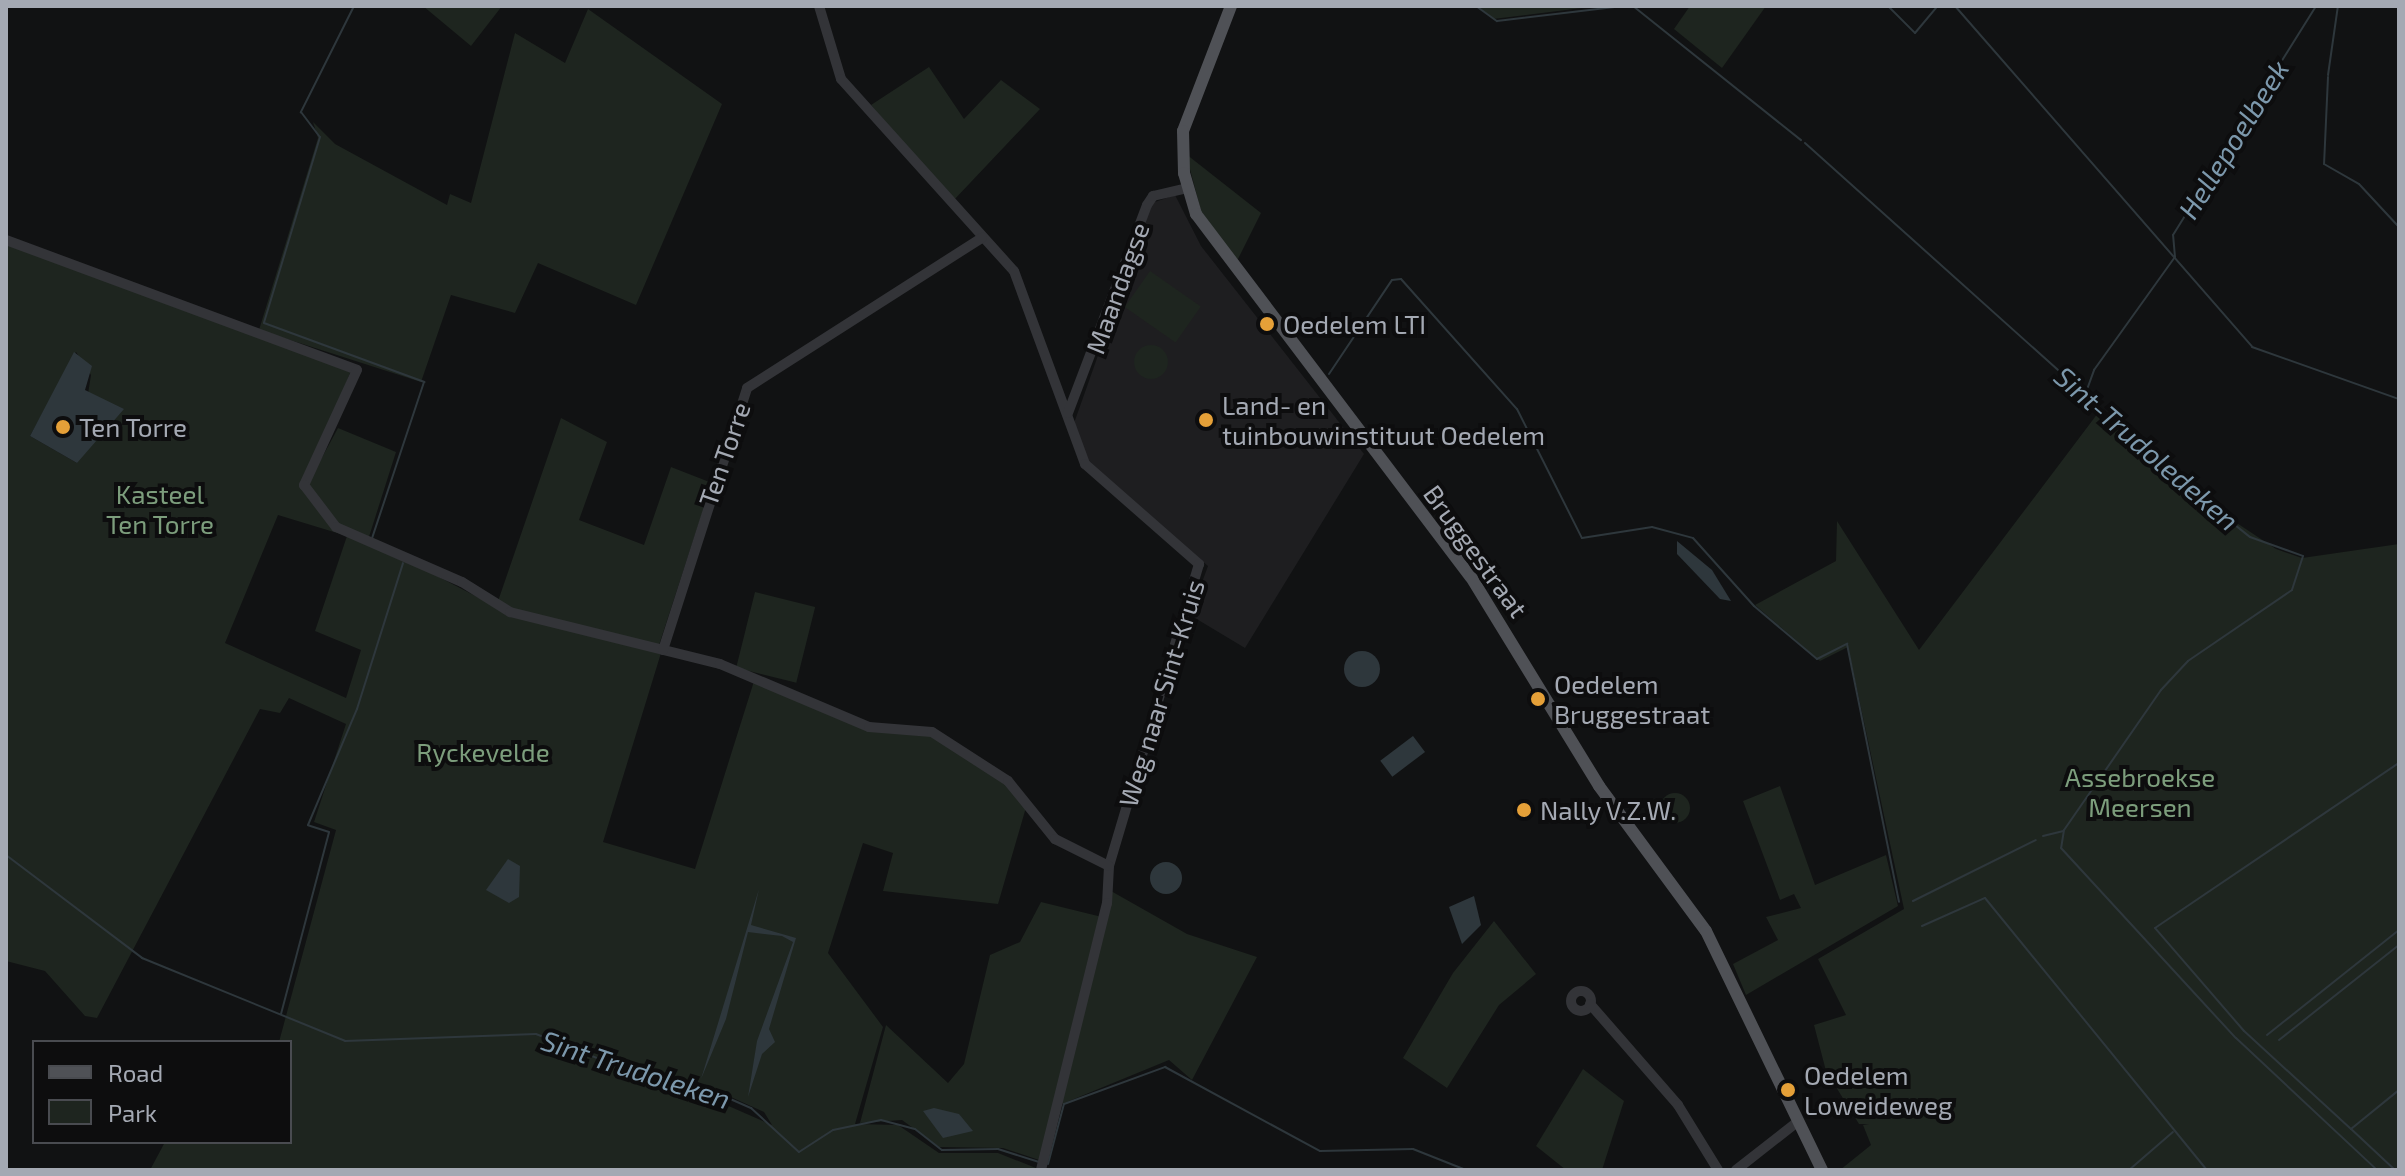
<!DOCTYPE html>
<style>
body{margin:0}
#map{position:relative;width:2405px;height:1176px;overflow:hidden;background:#111213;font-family:"Exo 2",sans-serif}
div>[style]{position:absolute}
.built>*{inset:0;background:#1e1e20}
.green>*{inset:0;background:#1e251f;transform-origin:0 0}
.round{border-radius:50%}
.water>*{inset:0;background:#2e373c;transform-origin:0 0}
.stream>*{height:2px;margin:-1px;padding:0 1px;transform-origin:1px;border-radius:1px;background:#2e373c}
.minor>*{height:10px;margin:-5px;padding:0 5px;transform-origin:5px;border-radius:5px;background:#333438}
.minor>.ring{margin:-5px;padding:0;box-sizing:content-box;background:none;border:10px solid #333438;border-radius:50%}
.major>*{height:12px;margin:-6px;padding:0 6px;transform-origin:6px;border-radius:6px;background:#4f5156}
.dots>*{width:22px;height:22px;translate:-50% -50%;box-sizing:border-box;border:4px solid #0d0d0e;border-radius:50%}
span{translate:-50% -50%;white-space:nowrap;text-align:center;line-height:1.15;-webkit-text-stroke:8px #0d0d0e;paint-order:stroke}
.street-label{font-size:26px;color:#a4a9b3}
.poi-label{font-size:26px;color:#a4a9b3}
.left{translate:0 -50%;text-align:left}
.park-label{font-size:26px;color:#7c9d7c}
.water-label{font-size:28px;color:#7c98ac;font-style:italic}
.frame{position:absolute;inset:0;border:8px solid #a4a9b3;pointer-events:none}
.legend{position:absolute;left:32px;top:1040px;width:260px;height:104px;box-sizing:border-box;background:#0d0d0e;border:2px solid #494b50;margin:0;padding:10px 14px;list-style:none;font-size:24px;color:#a4a9b3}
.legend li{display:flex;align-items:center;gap:16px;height:40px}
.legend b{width:40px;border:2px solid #494b50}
</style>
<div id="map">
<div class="built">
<div style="clip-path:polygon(1175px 195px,1201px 246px,1364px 454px,1245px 648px,1190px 615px,1208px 566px,1090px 467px,1073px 426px,1152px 203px)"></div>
</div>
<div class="green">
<div style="clip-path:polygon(423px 6px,502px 6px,471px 46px)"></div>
<div style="clip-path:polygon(1476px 6px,1598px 6px,1493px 19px)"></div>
<div style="clip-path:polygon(1690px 6px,1766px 6px,1722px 68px,1674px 29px)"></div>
<div style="clip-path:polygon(588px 9px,722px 104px,636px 305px,538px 263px,515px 313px,451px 295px,421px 382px,259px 330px,318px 138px,313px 122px,335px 144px,447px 205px,450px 194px,471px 203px,515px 33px,565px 63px)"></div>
<div style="clip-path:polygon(929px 67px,964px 119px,1001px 80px,1040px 109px,953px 201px,871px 105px)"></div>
<div style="clip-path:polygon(1186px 154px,1261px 213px,1236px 263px,1201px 211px)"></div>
<div style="clip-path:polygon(evenodd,6px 242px,352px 368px,306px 487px,338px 428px,396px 452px,368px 540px,506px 612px,661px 653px,603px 842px,695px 869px,755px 678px,848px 721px,926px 731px,998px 775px,1027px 804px,998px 904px,883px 891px,893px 853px,863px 843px,828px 953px,883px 1027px,855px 1124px,898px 1125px,939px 1153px,998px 1153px,1041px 1170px,150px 1170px,165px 1142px,290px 1142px,290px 1042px,279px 1042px,336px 830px,314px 822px,346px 724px,289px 698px,280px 713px,260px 709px,97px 1018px,85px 1016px,45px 971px,6px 961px,6px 242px,76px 352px,91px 375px,77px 463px,30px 436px,76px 352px,6px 242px,278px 515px,347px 536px,315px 631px,361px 650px,346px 698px,225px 643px,278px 515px,6px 242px,638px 1072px,711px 1088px,764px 1112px,772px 1125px,708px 1097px,635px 1081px,638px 1072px)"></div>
<div style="left:1150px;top:271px;width:62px;height:44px;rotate:35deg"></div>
<div class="round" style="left:1134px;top:345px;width:34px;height:34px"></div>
<div style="clip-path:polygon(2098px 413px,2193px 494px,2276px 549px,2302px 558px,2399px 544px,2399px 1170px,1840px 1170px,1871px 1145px,1863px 1125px,1869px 1124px,1859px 1124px,1826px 1071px,1814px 1025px,1846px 1015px,1818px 959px,1904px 909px,1848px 647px,1820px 661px,1755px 605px,1836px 561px,1837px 521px,1919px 650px)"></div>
<div style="clip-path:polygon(561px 418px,607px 442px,579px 520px,644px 545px,671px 467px,712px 483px,658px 648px,497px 604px)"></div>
<div style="left:755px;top:592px;width:62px;height:78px;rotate:14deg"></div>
<div style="clip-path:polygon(1780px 786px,1815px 885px,1886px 855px,1898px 906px,1746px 995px,1733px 964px,1778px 940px,1766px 917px,1801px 908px,1794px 894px,1780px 900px,1743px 801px)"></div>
<div class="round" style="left:1660px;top:793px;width:30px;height:30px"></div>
<div style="clip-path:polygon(1111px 891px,1187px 934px,1257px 957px,1192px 1080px,1169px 1060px,1057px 1106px,1039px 1160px,1003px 1148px,939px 1147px,902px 1120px,860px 1123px,886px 1025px,948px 1083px,964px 1064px,990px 955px,1020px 942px,1041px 902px,1102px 917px)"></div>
<div style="clip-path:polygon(1494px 921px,1536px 974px,1499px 1005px,1447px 1088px,1403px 1058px,1453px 973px)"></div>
<div style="clip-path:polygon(1583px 1069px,1624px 1101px,1602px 1170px,1566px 1170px,1536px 1146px)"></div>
</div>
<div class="water">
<div style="clip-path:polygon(74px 352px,92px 366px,85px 390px,124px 409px,77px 463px,30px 436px)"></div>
<div style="clip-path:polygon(1677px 541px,1712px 570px,1731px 601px,1720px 599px,1677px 554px)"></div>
<div class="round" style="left:1344px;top:651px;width:36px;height:36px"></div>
<div style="left:1413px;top:736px;width:20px;height:41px;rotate:53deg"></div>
<div style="clip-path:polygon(508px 859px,520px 866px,519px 897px,509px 903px,486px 890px)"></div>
<div class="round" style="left:1150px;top:862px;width:32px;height:32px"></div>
<div style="clip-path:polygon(759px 889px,751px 925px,796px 938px,769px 1029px,775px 1042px,762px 1054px,748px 1097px,757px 1041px,793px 942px,782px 936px,748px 932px,726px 1019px,701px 1079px)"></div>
<div style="clip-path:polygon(1474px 896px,1481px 925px,1462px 944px,1449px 907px)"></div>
<div style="clip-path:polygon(934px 1108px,959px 1114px,973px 1131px,943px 1138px,923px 1111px)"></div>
</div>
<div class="stream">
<div style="left:354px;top:6px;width:119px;rotate:116.6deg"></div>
<div style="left:301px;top:112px;width:31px;rotate:53deg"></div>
<div style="left:320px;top:137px;width:194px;rotate:106.8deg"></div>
<div style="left:264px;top:323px;width:171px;rotate:20.2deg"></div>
<div style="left:424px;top:382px;width:164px;rotate:108.4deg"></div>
<div style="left:1476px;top:6px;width:26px;rotate:36deg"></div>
<div style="left:1497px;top:21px;width:127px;rotate:-6.8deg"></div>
<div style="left:1633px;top:6px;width:215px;rotate:38.6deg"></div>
<div style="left:1888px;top:6px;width:38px;rotate:45deg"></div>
<div style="left:1915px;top:33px;width:35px;rotate:-50deg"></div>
<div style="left:1955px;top:6px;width:452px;rotate:48.9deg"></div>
<div style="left:2252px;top:347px;width:156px;rotate:19.5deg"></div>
<div style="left:2328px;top:75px;width:70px;rotate:-81.8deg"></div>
<div style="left:2328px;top:77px;width:87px;rotate:92.6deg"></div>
<div style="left:2324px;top:164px;width:40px;rotate:29.7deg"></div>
<div style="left:2359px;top:184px;width:59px;rotate:47.1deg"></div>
<div style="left:1805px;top:143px;width:523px;rotate:41.9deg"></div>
<div style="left:2194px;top:492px;width:72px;rotate:38.8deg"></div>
<div style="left:2250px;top:537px;width:56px;rotate:19.7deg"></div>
<div style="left:2303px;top:556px;width:36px;rotate:108deg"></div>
<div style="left:2292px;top:590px;width:126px;rotate:145.7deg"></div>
<div style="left:2188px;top:661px;width:40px;rotate:133deg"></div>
<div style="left:2161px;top:690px;width:170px;rotate:124.7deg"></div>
<div style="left:2064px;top:830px;width:18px;rotate:99deg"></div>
<div style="left:2061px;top:848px;width:258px;rotate:47.4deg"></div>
<div style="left:2236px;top:1038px;width:193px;rotate:43.1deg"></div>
<div style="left:1329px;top:374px;width:113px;rotate:-56.2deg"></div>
<div style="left:1392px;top:280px;width:9px;rotate:-6deg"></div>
<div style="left:1401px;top:279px;width:174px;rotate:48.3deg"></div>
<div style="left:1517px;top:409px;width:144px;rotate:63.3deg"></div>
<div style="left:1582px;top:538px;width:71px;rotate:-8.9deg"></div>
<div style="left:1652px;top:527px;width:42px;rotate:15deg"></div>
<div style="left:1693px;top:538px;width:91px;rotate:48.1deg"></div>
<div style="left:1754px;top:606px;width:82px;rotate:40.1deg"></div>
<div style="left:1817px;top:659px;width:34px;rotate:-27deg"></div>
<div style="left:1847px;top:644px;width:263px;rotate:78.6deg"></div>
<div style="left:2085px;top:395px;width:27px;rotate:-70deg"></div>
<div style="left:2094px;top:370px;width:139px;rotate:-54.4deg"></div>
<div style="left:2175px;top:257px;width:22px;rotate:-95deg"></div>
<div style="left:2173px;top:235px;width:270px;rotate:-58deg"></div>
<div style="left:2043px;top:836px;width:21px;rotate:-14deg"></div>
<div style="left:6px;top:855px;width:171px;rotate:37.1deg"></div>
<div style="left:142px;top:958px;width:219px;rotate:22.2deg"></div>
<div style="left:345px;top:1041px;width:191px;rotate:-2.1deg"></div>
<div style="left:536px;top:1034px;width:136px;rotate:21.5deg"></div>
<div style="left:663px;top:1084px;width:49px;rotate:8.1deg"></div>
<div style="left:712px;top:1091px;width:43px;rotate:23.6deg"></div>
<div style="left:751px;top:1108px;width:65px;rotate:42.5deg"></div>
<div style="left:799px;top:1152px;width:40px;rotate:-32.9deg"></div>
<div style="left:833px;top:1130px;width:49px;rotate:-11.8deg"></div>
<div style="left:881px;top:1120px;width:35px;rotate:15deg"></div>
<div style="left:915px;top:1129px;width:34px;rotate:38deg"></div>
<div style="left:942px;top:1150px;width:56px;rotate:-1deg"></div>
<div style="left:998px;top:1149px;width:43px;rotate:17.6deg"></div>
<div style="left:1913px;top:901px;width:137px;rotate:-26.4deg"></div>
<div style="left:1922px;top:926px;width:69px;rotate:-24deg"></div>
<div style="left:1985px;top:898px;width:351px;rotate:50.8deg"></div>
<div style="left:281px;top:1014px;width:188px;rotate:-75.2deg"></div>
<div style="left:329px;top:832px;width:22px;rotate:-162deg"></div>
<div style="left:308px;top:825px;width:126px;rotate:-67.1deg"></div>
<div style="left:357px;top:709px;width:153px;rotate:-72.5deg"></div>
<div style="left:2267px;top:1035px;width:169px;rotate:-38.5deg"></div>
<div style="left:2279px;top:1040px;width:153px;rotate:-38.4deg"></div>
<div style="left:2351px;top:1129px;width:145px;rotate:-137.5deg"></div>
<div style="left:2244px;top:1031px;width:136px;rotate:-130.8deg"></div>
<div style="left:2155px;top:928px;width:295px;rotate:-34.1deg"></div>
<div style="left:1048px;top:1164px;width:62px;rotate:-75.1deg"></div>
<div style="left:1064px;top:1104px;width:108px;rotate:-20.1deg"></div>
<div style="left:1165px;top:1067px;width:176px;rotate:28.5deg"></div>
<div style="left:1320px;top:1151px;width:93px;rotate:-1.2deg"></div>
<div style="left:1413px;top:1149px;width:57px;rotate:21.6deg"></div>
<div style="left:2129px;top:1170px;width:58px;rotate:-40.8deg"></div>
<div style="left:2395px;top:1170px;width:60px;rotate:-137deg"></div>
<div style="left:2351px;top:1129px;width:62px;rotate:-39.1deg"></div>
</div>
<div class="minor">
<div style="left:819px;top:6px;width:76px;rotate:73.2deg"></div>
<div style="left:841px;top:79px;width:258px;rotate:48deg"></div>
<div style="left:1014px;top:271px;width:206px;rotate:69.8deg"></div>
<div style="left:1085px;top:464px;width:152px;rotate:41.3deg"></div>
<div style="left:1199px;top:564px;width:315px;rotate:106.6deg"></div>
<div style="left:1109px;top:866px;width:37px;rotate:93deg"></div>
<div style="left:1107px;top:903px;width:275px;rotate:103.9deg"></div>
<div style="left:6px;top:240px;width:374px;rotate:20.3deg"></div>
<div style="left:357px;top:370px;width:127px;rotate:114.7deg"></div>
<div style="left:304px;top:485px;width:53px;rotate:52.7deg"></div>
<div style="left:336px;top:527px;width:137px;rotate:23.6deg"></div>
<div style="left:462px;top:582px;width:57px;rotate:32deg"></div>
<div style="left:510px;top:612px;width:216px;rotate:13.9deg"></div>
<div style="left:720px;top:664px;width:162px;rotate:22.9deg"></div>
<div style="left:869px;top:727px;width:63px;rotate:4.5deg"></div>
<div style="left:932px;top:732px;width:90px;rotate:32.8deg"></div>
<div style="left:1008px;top:781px;width:75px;rotate:51deg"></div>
<div style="left:1055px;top:839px;width:60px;rotate:26.6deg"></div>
<div style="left:1068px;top:413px;width:222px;rotate:-69.2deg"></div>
<div style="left:1147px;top:205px;width:11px;rotate:-56deg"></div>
<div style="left:1153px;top:196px;width:35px;rotate:-13deg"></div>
<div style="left:663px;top:650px;width:275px;rotate:-72.2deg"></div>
<div style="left:747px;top:388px;width:279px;rotate:-32.6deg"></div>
<div class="ring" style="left:1571px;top:991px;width:10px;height:10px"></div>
<div style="left:1590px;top:1004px;width:134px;rotate:48.9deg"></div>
<div style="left:1678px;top:1105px;width:76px;rotate:58.4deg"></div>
<div style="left:1736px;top:1170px;width:76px;rotate:-38.1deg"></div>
</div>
<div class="major">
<div style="left:1231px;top:6px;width:134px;rotate:111deg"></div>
<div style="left:1183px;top:131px;width:42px;rotate:88.6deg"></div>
<div style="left:1184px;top:173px;width:43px;rotate:73.7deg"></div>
<div style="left:1196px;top:214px;width:455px;rotate:52.9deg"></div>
<div style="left:1471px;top:577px;width:245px;rotate:58.5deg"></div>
<div style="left:1599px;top:786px;width:180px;rotate:53.6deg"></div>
<div style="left:1706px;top:931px;width:266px;rotate:64.1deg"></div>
</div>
<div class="dots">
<div style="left:1267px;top:324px;background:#e5a038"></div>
<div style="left:1206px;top:420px;background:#e5a038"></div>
<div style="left:63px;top:427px;background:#e5a038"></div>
<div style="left:1538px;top:699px;background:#e5a038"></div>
<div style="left:1524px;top:810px;background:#e5a038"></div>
<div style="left:1788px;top:1090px;background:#e5a038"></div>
</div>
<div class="street-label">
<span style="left:1117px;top:288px;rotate:-70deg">Maandagse</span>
<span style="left:724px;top:454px;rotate:-71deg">Ten Torre</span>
<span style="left:1476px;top:551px;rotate:54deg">Bruggestraat</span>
<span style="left:1161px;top:693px;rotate:-73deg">Weg naar Sint-Kruis</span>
</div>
<div class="poi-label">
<span class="left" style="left:1283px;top:324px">Oedelem LTI</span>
<span class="left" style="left:1222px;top:420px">Land- en<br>tuinbouwinstituut Oedelem</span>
<span class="left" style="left:79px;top:427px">Ten Torre</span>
<span class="left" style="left:1554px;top:699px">Oedelem<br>Bruggestraat</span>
<span class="left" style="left:1540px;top:810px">Nally V.Z.W.</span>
<span class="left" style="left:1804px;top:1090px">Oedelem<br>Loweideweg</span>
</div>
<div class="park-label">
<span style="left:160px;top:509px">Kasteel<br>Ten Torre</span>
<span style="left:483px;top:752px">Ryckevelde</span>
<span style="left:2140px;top:792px">Assebroekse<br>Meersen</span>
</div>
<div class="water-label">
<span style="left:2233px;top:139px;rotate:-58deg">Hellepoelbeek</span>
<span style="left:2147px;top:448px;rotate:41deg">Sint-Trudoledeken</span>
<span style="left:636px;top:1069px;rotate:18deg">Sint Trudoleken</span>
</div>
<div class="frame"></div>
<ul class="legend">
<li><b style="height:10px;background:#4f5156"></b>Road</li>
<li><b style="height:22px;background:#1e251f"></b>Park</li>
</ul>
</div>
